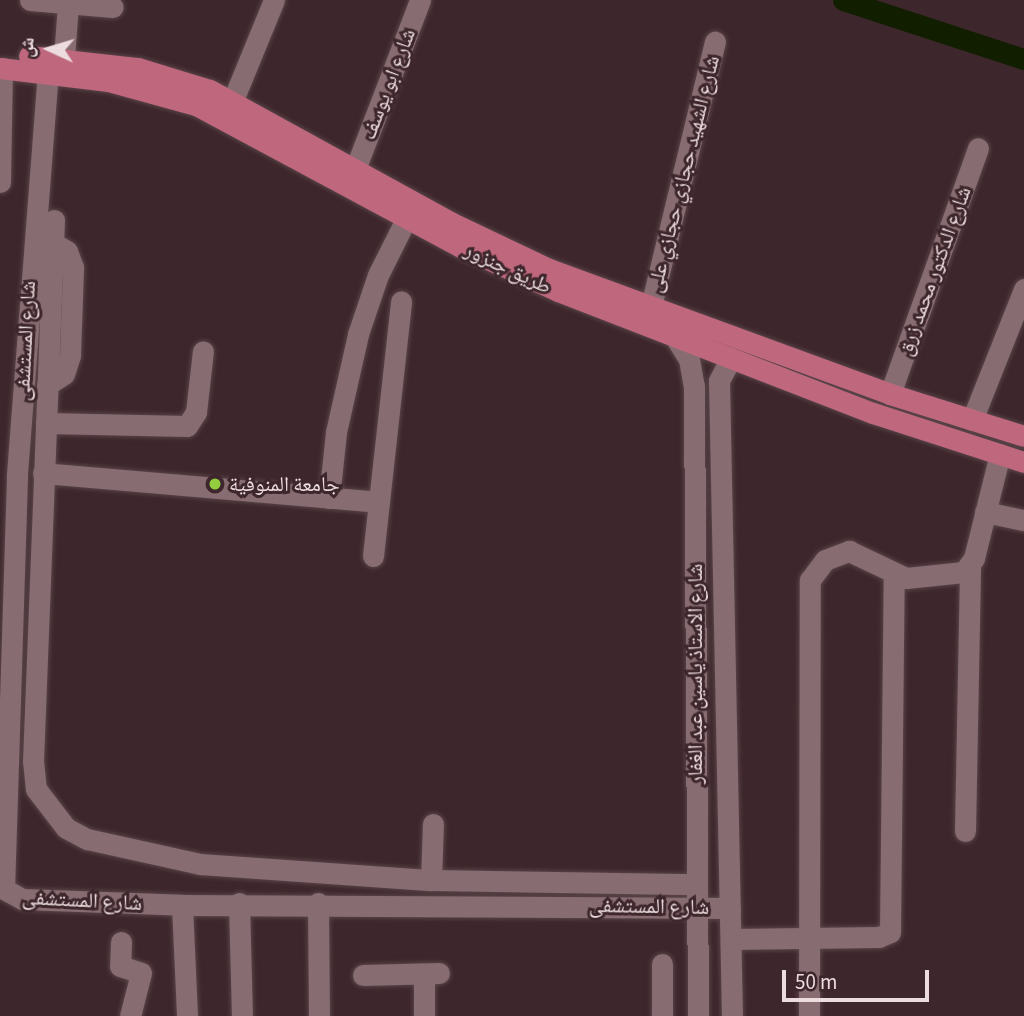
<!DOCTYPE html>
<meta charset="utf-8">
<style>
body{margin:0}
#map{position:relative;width:1024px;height:1016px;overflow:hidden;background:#3e272c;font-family:"Source Sans 3","Noto Naskh Arabic",sans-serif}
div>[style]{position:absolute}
.canal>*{height:21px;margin:-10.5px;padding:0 10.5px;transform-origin:10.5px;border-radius:10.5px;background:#111e00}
.roads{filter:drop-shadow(0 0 2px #584449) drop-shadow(0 0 2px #584449)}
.minor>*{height:21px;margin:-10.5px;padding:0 10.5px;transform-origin:10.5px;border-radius:10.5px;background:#876c71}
.major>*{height:21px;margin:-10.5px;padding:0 10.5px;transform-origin:10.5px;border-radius:10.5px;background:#bf677d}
.dots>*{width:19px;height:19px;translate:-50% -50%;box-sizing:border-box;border:4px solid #3e272c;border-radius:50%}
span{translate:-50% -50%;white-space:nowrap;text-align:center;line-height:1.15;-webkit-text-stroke:6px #3e272c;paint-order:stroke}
.street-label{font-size:21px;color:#ecdcdf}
.poi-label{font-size:21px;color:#ecdcdf}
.left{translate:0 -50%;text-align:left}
.north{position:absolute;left:14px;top:14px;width:70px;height:70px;-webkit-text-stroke:5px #3e272c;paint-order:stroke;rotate:274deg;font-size:19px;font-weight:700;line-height:28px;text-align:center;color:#ecdcdf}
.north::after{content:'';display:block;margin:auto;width:24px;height:32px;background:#ecdcdf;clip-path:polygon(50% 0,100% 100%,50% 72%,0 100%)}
.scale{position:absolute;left:782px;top:970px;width:147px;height:32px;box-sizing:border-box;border:4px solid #ecdcdf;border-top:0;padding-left:9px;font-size:21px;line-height:24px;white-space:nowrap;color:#ecdcdf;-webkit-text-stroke:5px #3e272c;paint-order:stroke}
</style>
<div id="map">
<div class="canal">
<div style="left:843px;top:0;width:190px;rotate:18.1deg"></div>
</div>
<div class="roads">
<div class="minor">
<div style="left:30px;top:0;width:83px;rotate:4.8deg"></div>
<div style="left:64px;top:58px;width:54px;rotate:-85.8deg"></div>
<div style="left:48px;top:71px;width:407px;rotate:94.4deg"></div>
<div style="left:17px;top:477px;width:412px;rotate:91.8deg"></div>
<div style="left:4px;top:889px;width:21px;rotate:29deg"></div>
<div style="left:22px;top:899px;width:160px;rotate:2.1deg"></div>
<div style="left:182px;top:905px;width:548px;rotate:0.31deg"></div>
<div style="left:233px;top:100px;width:108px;rotate:-67.7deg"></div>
<div style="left:356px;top:167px;width:179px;rotate:-69deg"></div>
<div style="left:0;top:182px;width:114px;rotate:-89deg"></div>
<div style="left:54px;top:220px;width:541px;rotate:92.22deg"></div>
<div style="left:33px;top:761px;width:28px;rotate:84deg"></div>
<div style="left:36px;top:789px;width:49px;rotate:52.4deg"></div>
<div style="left:66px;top:828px;width:24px;rotate:28deg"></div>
<div style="left:87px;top:839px;width:116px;rotate:12.5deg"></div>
<div style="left:200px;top:864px;width:232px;rotate:4deg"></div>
<div style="left:431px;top:880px;width:265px;rotate:0.9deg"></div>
<div style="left:651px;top:306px;width:272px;rotate:-76.4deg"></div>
<div style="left:675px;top:337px;width:26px;rotate:58deg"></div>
<div style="left:689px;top:359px;width:27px;rotate:80deg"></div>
<div style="left:694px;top:386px;width:630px;rotate:89.64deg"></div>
<div style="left:731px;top:358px;width:26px;rotate:118deg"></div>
<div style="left:719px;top:381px;width:635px;rotate:88.83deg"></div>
<div style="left:47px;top:385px;width:20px;rotate:-33deg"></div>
<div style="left:64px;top:374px;width:20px;rotate:-72deg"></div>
<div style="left:70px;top:355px;width:88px;rotate:-88deg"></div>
<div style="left:73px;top:267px;width:17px;rotate:-111deg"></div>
<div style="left:67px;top:251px;width:16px;rotate:-150deg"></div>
<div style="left:890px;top:394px;width:261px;rotate:-70.3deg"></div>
<div style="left:972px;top:420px;width:141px;rotate:-68.3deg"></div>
<div style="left:46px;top:423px;width:141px;rotate:1.2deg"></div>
<div style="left:187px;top:426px;width:17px;rotate:-57deg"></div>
<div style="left:196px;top:412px;width:61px;rotate:-83.5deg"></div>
<div style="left:43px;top:473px;width:337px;rotate:4.9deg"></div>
<div style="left:329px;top:498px;width:66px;rotate:-83.9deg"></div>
<div style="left:336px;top:432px;width:100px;rotate:-77.3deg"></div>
<div style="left:358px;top:334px;width:62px;rotate:-71.3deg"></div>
<div style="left:378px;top:275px;width:65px;rotate:-63.4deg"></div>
<div style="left:985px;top:512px;width:40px;rotate:12deg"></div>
<div style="left:373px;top:556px;width:256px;rotate:-83.7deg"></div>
<div style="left:965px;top:831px;width:265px;rotate:-88.9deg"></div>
<div style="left:431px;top:880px;width:56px;rotate:-88deg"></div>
<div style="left:239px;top:903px;width:113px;rotate:88.5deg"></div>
<div style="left:318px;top:903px;width:113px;rotate:89.5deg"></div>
<div style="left:182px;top:905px;width:111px;rotate:87.4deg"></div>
<div style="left:731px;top:939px;width:148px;rotate:-0.8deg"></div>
<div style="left:879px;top:937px;width:12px;rotate:-24deg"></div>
<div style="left:890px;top:932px;width:358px;rotate:-89.4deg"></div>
<div style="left:121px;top:942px;width:24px;rotate:92deg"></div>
<div style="left:120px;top:966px;width:22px;rotate:18deg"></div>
<div style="left:141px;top:973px;width:44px;rotate:104.3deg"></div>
<div style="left:424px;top:974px;width:42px;rotate:90deg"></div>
<div style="left:363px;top:975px;width:76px;rotate:-1.5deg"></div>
<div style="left:662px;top:1016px;width:52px;rotate:-90deg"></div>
<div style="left:809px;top:1016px;width:436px;rotate:-89.9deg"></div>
<div style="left:810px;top:580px;width:25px;rotate:-53deg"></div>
<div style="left:825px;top:560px;width:26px;rotate:-21deg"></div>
<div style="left:849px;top:551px;width:63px;rotate:25.3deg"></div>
<div style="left:906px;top:578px;width:58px;rotate:-5.9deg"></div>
<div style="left:964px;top:572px;width:17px;rotate:-54deg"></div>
<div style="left:974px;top:558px;width:107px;rotate:-76deg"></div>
</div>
<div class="major">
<div style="left:29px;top:56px;width:110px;rotate:6.3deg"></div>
<div style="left:138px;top:68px;width:75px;rotate:17deg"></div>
<div style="left:210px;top:90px;width:274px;rotate:28.8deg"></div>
<div style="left:450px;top:222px;width:110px;rotate:25.4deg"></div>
<div style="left:549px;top:269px;width:363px;rotate:20.1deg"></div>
<div style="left:890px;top:394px;width:140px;rotate:17.4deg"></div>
<div style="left:0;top:68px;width:109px;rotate:6.9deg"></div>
<div style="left:108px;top:81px;width:91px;rotate:15.3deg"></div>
<div style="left:196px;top:105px;width:301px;rotate:28.2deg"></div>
<div style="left:461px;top:247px;width:107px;rotate:24.4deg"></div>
<div style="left:558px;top:291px;width:338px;rotate:21.2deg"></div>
<div style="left:873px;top:413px;width:159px;rotate:18deg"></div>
</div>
</div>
<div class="dots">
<div style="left:215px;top:484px;background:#93cc3d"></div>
</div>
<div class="street-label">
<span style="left:388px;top:84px;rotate:-69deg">شارع ابو يوسف</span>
<span style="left:683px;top:174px;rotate:-76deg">شارع الشهيد حجازي حجازي على</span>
<span style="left:508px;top:268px;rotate:25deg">طريق جنزور</span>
<span style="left:934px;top:271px;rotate:-70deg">شارع الدكتور محمد زرق</span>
<span style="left:25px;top:341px;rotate:-87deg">شارع المستشفى</span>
<span style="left:695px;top:674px;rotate:-90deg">شارع الاستاذ ياسين عبد الغفار</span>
<span style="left:82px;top:900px;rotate:3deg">شارع المستشفى</span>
<span style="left:649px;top:906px;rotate:1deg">شارع المستشفى</span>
</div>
<div class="poi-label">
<span class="left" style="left:229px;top:484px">جامعة المنوفية</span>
</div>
<div class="north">ش</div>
<div class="scale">50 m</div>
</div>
